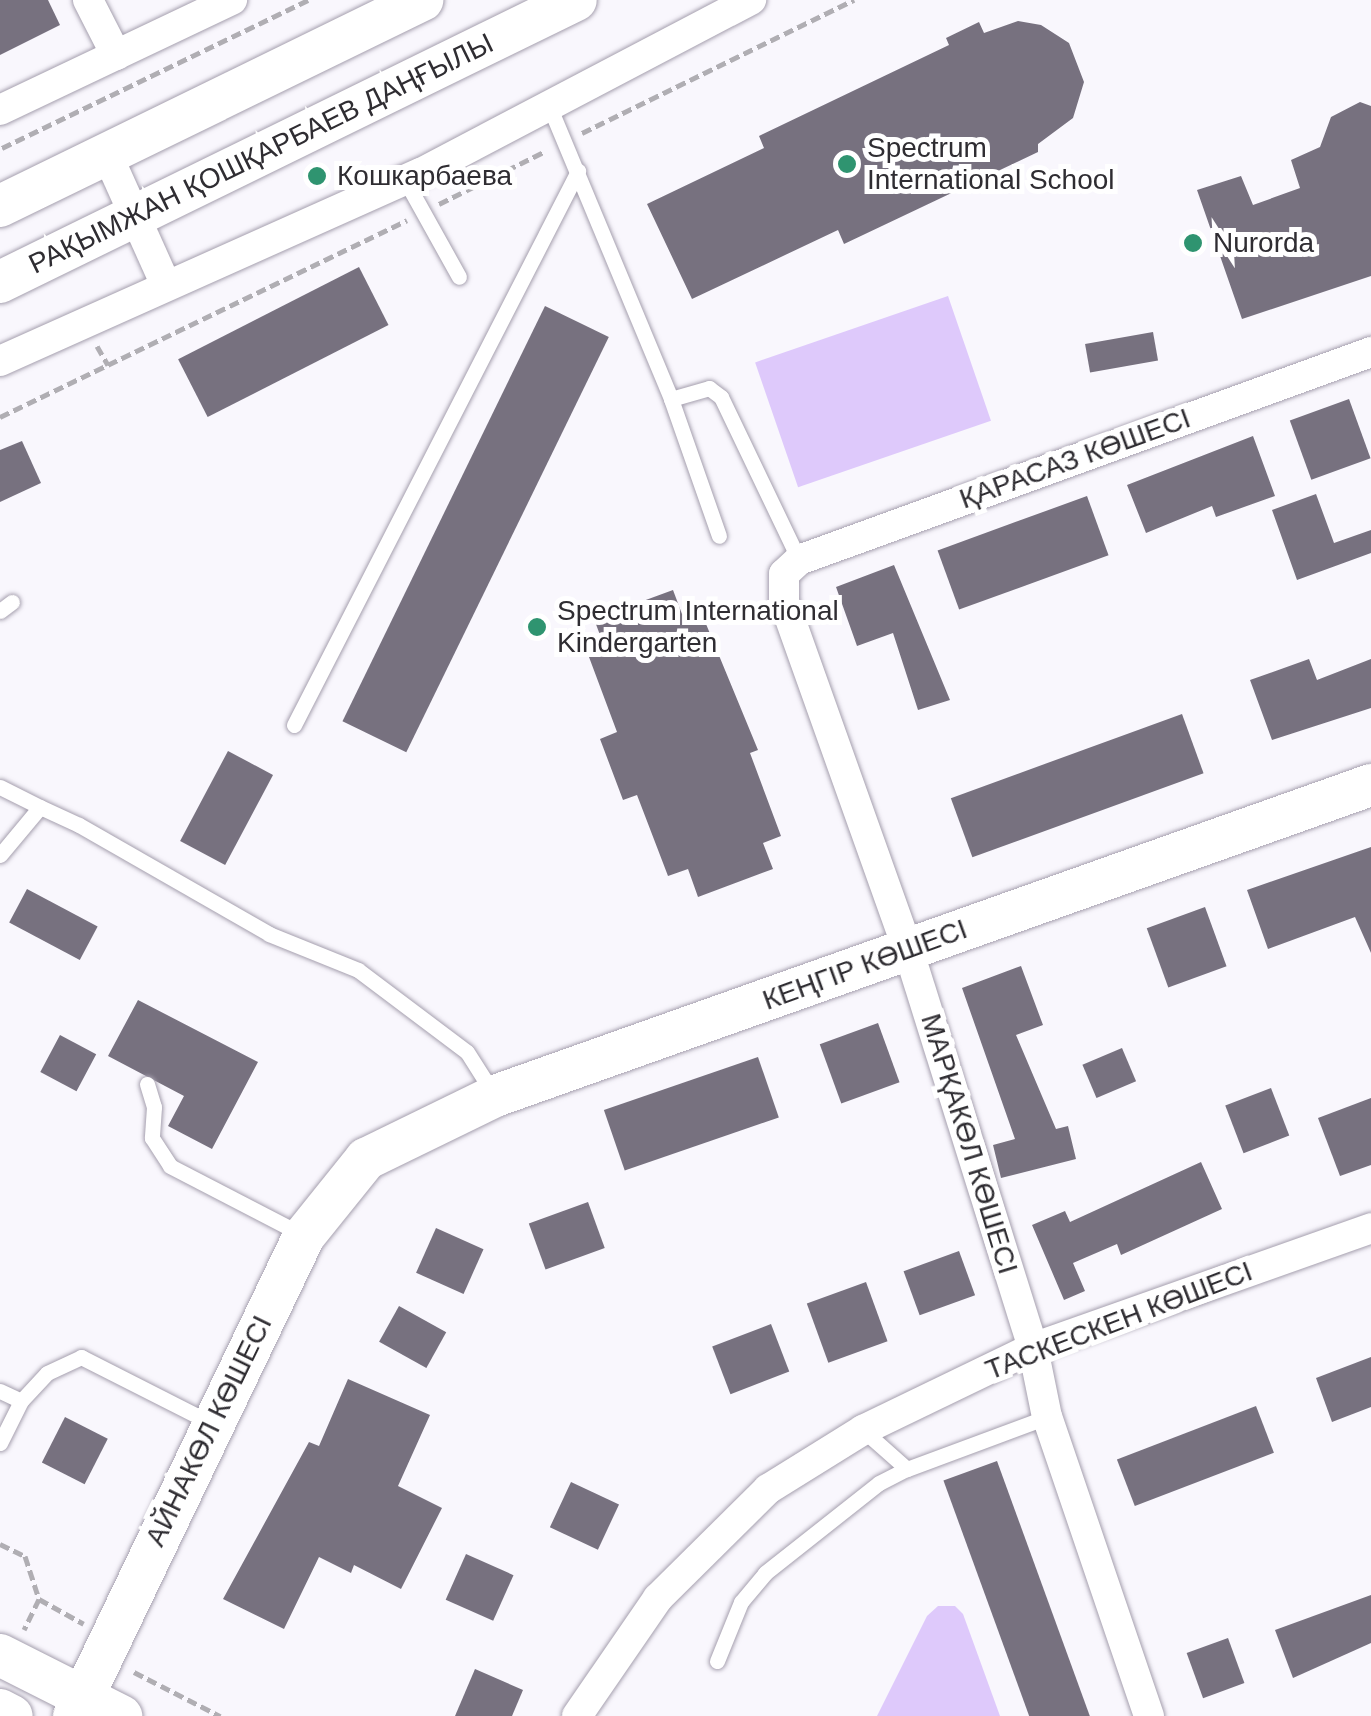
<!DOCTYPE html>
<meta charset="utf-8">
<style>
body{margin:0}
#map{position:relative;width:1371px;height:1716px;overflow:hidden;background:#f9f7fd;font-family:Helvetica,sans-serif}
div>[style]{position:absolute}
.green>*{inset:0;background:#dec9fb;transform-origin:0 0}
.building>*{inset:0;background:#77717f;transform-origin:0 0}
.path>*{height:5px;margin-top:-2.5px;transform-origin:0;background:repeating-linear-gradient(90deg,#b0aeb3 0 10px,transparent 0 15px)}
.roads{filter:drop-shadow(0 0 2px #a59fae) drop-shadow(0 0 2px #a59fae)}
.lane>*{height:15px;margin:-7.5px;padding:0 7.5px;transform-origin:7.5px;border-radius:7.5px;background:#fff}
.street>*{height:30px;margin:-15px;padding:0 15px;transform-origin:15px;border-radius:15px;background:#fff}
.secondary>*{height:42px;margin:-21px;padding:0 21px;transform-origin:21px;border-radius:21px;background:#fff}
.dots>*{width:28px;height:28px;translate:-50% -50%;box-sizing:border-box;border:5px solid #fff;border-radius:50%}
span{translate:-50% -50%;white-space:nowrap;text-align:center;line-height:1.15;-webkit-text-stroke:10px #fff;paint-order:stroke}
.poi-label{font-size:28px;color:#2f2d32}
.left{translate:0 -50%;text-align:left}
.street-label{font-size:28px;color:#2f2d32}
</style>
<div id="map">
<div class="green">
<div style="left:948px;top:296px;width:132px;height:204px;rotate:71deg"></div>
<div style="clip-path:polygon(938px 1606px,955px 1606px,963px 1614px,1000px 1716px,877px 1716px,927px 1616px)"></div>
</div>
<div class="building">
<div style="clip-path:polygon(0 0,48px 0,60px 25px,0 55px)"></div>
<div style="clip-path:polygon(1018px 21px,1041px 25px,1069px 43px,1084px 82px,1073px 118px,1038px 144px,1038px 152px,844px 244px,838px 230px,692px 299px,647px 204px,764px 148px,759px 136px,949px 45px,946px 38px,979px 22px,984px 33px)"></div>
<div style="clip-path:polygon(1360px 102px,1371px 106px,1371px 276px,1242px 319px,1197px 190px,1241px 176px,1253px 205px,1300px 188px,1291px 160px,1320px 147px,1331px 117px)"></div>
<div style="left:359px;top:267px;width:65px;height:203px;rotate:63deg"></div>
<div style="left:545px;top:306px;width:71px;height:462px;rotate:26deg"></div>
<div style="left:1153px;top:332px;width:29px;height:69px;rotate:80deg"></div>
<div style="left:1349px;top:399px;width:63px;height:63px;rotate:70deg"></div>
<div style="clip-path:polygon(1253px 436px,1275px 496px,1216px 517px,1212px 506px,1146px 533px,1127px 485px)"></div>
<div style="clip-path:polygon(22px 441px,41px 483px,0 502px,0 450px)"></div>
<div style="clip-path:polygon(1316px 494px,1334px 543px,1371px 530px,1371px 553px,1297px 580px,1272px 510px)"></div>
<div style="left:1087px;top:496px;width:63px;height:159px;rotate:70deg"></div>
<div style="clip-path:polygon(894px 565px,950px 700px,918px 710px,893px 633px,857px 646px,836px 587px)"></div>
<div style="clip-path:polygon(673px 590px,682px 614px,699px 607px,758px 750px,750px 753px,781px 836px,763px 843px,773px 869px,698px 897px,688px 869px,668px 876px,637px 795px,623px 800px,600px 739px,617px 732px,586px 649px,603px 643px,594px 619px)"></div>
<div style="clip-path:polygon(1309px 659px,1317px 680px,1371px 659px,1371px 708px,1272px 740px,1250px 680px)"></div>
<div style="left:1182px;top:714px;width:63px;height:246px;rotate:70deg"></div>
<div style="left:228px;top:751px;width:51px;height:102px;rotate:28deg"></div>
<div style="clip-path:polygon(1371px 847px,1371px 953px,1355px 917px,1268px 949px,1247px 890px)"></div>
<div style="left:27px;top:889px;width:80px;height:38px;rotate:28deg"></div>
<div style="left:1205px;top:907px;width:63px;height:62px;rotate:70deg"></div>
<div style="clip-path:polygon(1021px 966px,1043px 1025px,1016px 1035px,1056px 1129px,1068px 1126px,1076px 1159px,1001px 1178px,993px 1145px,1015px 1139px,962px 988px)"></div>
<div style="clip-path:polygon(138px 1000px,258px 1062px,212px 1149px,168px 1126px,184px 1096px,108px 1056px)"></div>
<div style="left:878px;top:1023px;width:63px;height:62px;rotate:70deg"></div>
<div style="left:60px;top:1035px;width:41px;height:42px;rotate:28deg"></div>
<div style="left:1122px;top:1048px;width:36px;height:43px;rotate:67deg"></div>
<div style="left:758px;top:1057px;width:64px;height:163px;rotate:71deg"></div>
<div style="left:1271px;top:1088px;width:51px;height:49px;rotate:69deg"></div>
<div style="clip-path:polygon(1371px 1098px,1371px 1165px,1340px 1176px,1318px 1118px)"></div>
<div style="clip-path:polygon(1201px 1162px,1222px 1209px,1121px 1255px,1117px 1244px,1073px 1263px,1085px 1291px,1064px 1300px,1032px 1225px,1065px 1211px,1070px 1222px)"></div>
<div style="left:588px;top:1202px;width:49px;height:63px;rotate:70deg"></div>
<div style="left:436px;top:1228px;width:52px;height:49px;rotate:24deg"></div>
<div style="left:959px;top:1251px;width:47px;height:59px;rotate:70deg"></div>
<div style="left:866px;top:1282px;width:63px;height:63px;rotate:70deg"></div>
<div style="left:399px;top:1306px;width:54px;height:41px;rotate:29deg"></div>
<div style="left:771px;top:1324px;width:51px;height:63px;rotate:69deg"></div>
<div style="clip-path:polygon(1371px 1357px,1371px 1407px,1332px 1422px,1316px 1378px)"></div>
<div style="clip-path:polygon(348px 1379px,430px 1415px,398px 1486px,442px 1508px,401px 1589px,354px 1565px,351px 1573px,319px 1557px,284px 1629px,223px 1599px,309px 1442px,319px 1446px)"></div>
<div style="left:1256px;top:1406px;width:50px;height:149px;rotate:69deg"></div>
<div style="left:65px;top:1417px;width:48px;height:51px;rotate:27deg"></div>
<div style="left:997px;top:1461px;width:272px;height:57px;rotate:70deg"></div>
<div style="left:571px;top:1482px;width:53px;height:50px;rotate:25deg"></div>
<div style="left:466px;top:1554px;width:52px;height:50px;rotate:24deg"></div>
<div style="clip-path:polygon(1371px 1595px,1371px 1643px,1293px 1678px,1275px 1630px)"></div>
<div style="left:1228px;top:1638px;width:48px;height:44px;rotate:70deg"></div>
<div style="clip-path:polygon(475px 1669px,523px 1690px,512px 1716px,455px 1716px)"></div>
</div>
<div class="path">
<div style="left:582px;top:133px;width:303px;rotate:-26.1deg"></div>
<div style="left:2px;top:148px;width:340px;rotate:-25.8deg"></div>
<div style="left:439px;top:204px;width:119px;rotate:-26.4deg"></div>
<div style="left:97px;top:346px;width:22px;rotate:60deg"></div>
<div style="left:0;top:417px;width:452px;rotate:-25.8deg"></div>
<div style="left:0;top:1544px;width:28px;rotate:26deg"></div>
<div style="left:25px;top:1556px;width:45px;rotate:72deg"></div>
<div style="left:39px;top:1599px;width:34px;rotate:116deg"></div>
<div style="left:39px;top:1599px;width:51px;rotate:29.1deg"></div>
<div style="left:134px;top:1672px;width:97px;rotate:27.1deg"></div>
</div>
<div class="roads">
<div class="lane">
<div style="left:548px;top:103px;width:321px;rotate:67.4deg"></div>
<div style="left:671px;top:399px;width:145px;rotate:70.7deg"></div>
<div style="left:404px;top:178px;width:113px;rotate:60.9deg"></div>
<div style="left:671px;top:399px;width:40px;rotate:-16deg"></div>
<div style="left:709px;top:388px;width:15px;rotate:37deg"></div>
<div style="left:721px;top:397px;width:181px;rotate:64.4deg"></div>
<div style="left:0;top:611px;width:15px;rotate:-37deg"></div>
<div style="left:294px;top:725px;width:623px;rotate:-62.86deg"></div>
<div style="left:0;top:787px;width:45px;rotate:26.6deg"></div>
<div style="left:0;top:855px;width:62px;rotate:-50.2deg"></div>
<div style="left:40px;top:807px;width:43px;rotate:24.8deg"></div>
<div style="left:79px;top:825px;width:219px;rotate:29.8deg"></div>
<div style="left:269px;top:934px;width:96px;rotate:22deg"></div>
<div style="left:358px;top:970px;width:136px;rotate:37deg"></div>
<div style="left:467px;top:1052px;width:49px;rotate:57.6deg"></div>
<div style="left:147px;top:1084px;width:24px;rotate:73deg"></div>
<div style="left:154px;top:1107px;width:31px;rotate:94deg"></div>
<div style="left:152px;top:1138px;width:33px;rotate:57deg"></div>
<div style="left:170px;top:1166px;width:148px;rotate:27.4deg"></div>
<div style="left:0;top:1391px;width:23px;rotate:25deg"></div>
<div style="left:21px;top:1401px;width:47px;rotate:116.6deg"></div>
<div style="left:21px;top:1401px;width:38px;rotate:-47deg"></div>
<div style="left:47px;top:1373px;width:38px;rotate:-25deg"></div>
<div style="left:81px;top:1357px;width:144px;rotate:26.9deg"></div>
<div style="left:907px;top:1469px;width:149px;rotate:-20.4deg"></div>
<div style="left:717px;top:1661px;width:64px;rotate:-67.9deg"></div>
<div style="left:741px;top:1602px;width:38px;rotate:-50deg"></div>
<div style="left:765px;top:1573px;width:145px;rotate:-38.3deg"></div>
<div style="left:879px;top:1483px;width:31px;rotate:-27deg"></div>
<div style="left:907px;top:1469px;width:59px;rotate:-138.4deg"></div>
</div>
<div class="street">
<div style="left:88px;top:0;width:62px;rotate:63deg"></div>
<div style="left:0;top:110px;width:257px;rotate:-25.4deg"></div>
<div style="left:107px;top:154px;width:144px;rotate:65.8deg"></div>
<div style="left:0;top:361px;width:461px;rotate:-24.1deg"></div>
<div style="left:421px;top:173px;width:373px;rotate:-27.7deg"></div>
<div style="left:577px;top:1716px;width:143px;rotate:-55.5deg"></div>
<div style="left:658px;top:1598px;width:155px;rotate:-44.7deg"></div>
<div style="left:768px;top:1489px;width:112px;rotate:-31.8deg"></div>
<div style="left:863px;top:1430px;width:189px;rotate:-25.8deg"></div>
<div style="left:1033px;top:1348px;width:359px;rotate:-19.5deg"></div>
<div style="left:1149px;top:1716px;width:316px;rotate:-108.8deg"></div>
<div style="left:1047px;top:1417px;width:70px;rotate:-101.5deg"></div>
<div style="left:1033px;top:1348px;width:417px;rotate:-107.4deg"></div>
<div style="left:908px;top:950px;width:369px;rotate:-109.6deg"></div>
<div style="left:784px;top:602px;width:28px;rotate:-90deg"></div>
<div style="left:784px;top:574px;width:21px;rotate:-43deg"></div>
<div style="left:799px;top:560px;width:609px;rotate:-19.98deg"></div>
</div>
<div class="secondary">
<div style="left:0;top:206px;width:470px;rotate:-26deg"></div>
<div style="left:0;top:282px;width:641px;rotate:-26.09deg"></div>
<div style="left:0;top:1655px;width:136px;rotate:26.8deg"></div>
<div style="left:0;top:1710px;width:13px;rotate:27deg"></div>
<div style="left:74px;top:1716px;width:532px;rotate:-64.4deg"></div>
<div style="left:304px;top:1236px;width:99px;rotate:-51.2deg"></div>
<div style="left:366px;top:1159px;width:144px;rotate:-26deg"></div>
<div style="left:495px;top:1096px;width:930px;rotate:-19.55deg"></div>
</div>
</div>
<div class="dots">
<div style="left:847px;top:164px;background:#2f9470"></div>
<div style="left:317px;top:176px;background:#2f9470"></div>
<div style="left:1193px;top:243px;background:#2f9470"></div>
<div style="left:537px;top:627px;background:#2f9470"></div>
</div>
<div class="poi-label">
<span class="left" style="left:867px;top:164px">Spectrum<br>International School</span>
<span class="left" style="left:337px;top:176px">Кошкарбаева</span>
<span class="left" style="left:1213px;top:243px">Nurorda</span>
<span class="left" style="left:557px;top:627px">Spectrum International<br>Kindergarten</span>
</div>
<div class="street-label">
<span style="left:261px;top:154px;rotate:-26deg">РАҚЫМЖАН ҚОШҚАРБАЕВ ДАҢҒЫЛЫ</span>
<span style="left:1075px;top:459px;rotate:-20deg">ҚАРАСАЗ КӨШЕСІ</span>
<span style="left:865px;top:965px;rotate:-20deg">КЕҢГІР КӨШЕСІ</span>
<span style="left:969px;top:1144px;rotate:73deg">МАРҚАКӨЛ КӨШЕСІ</span>
<span style="left:1119px;top:1321px;rotate:-21deg">ТАСКЕСКЕН КӨШЕСІ</span>
<span style="left:209px;top:1431px;rotate:-64deg">АЙНАКӨЛ КӨШЕСІ</span>
</div>
</div>
